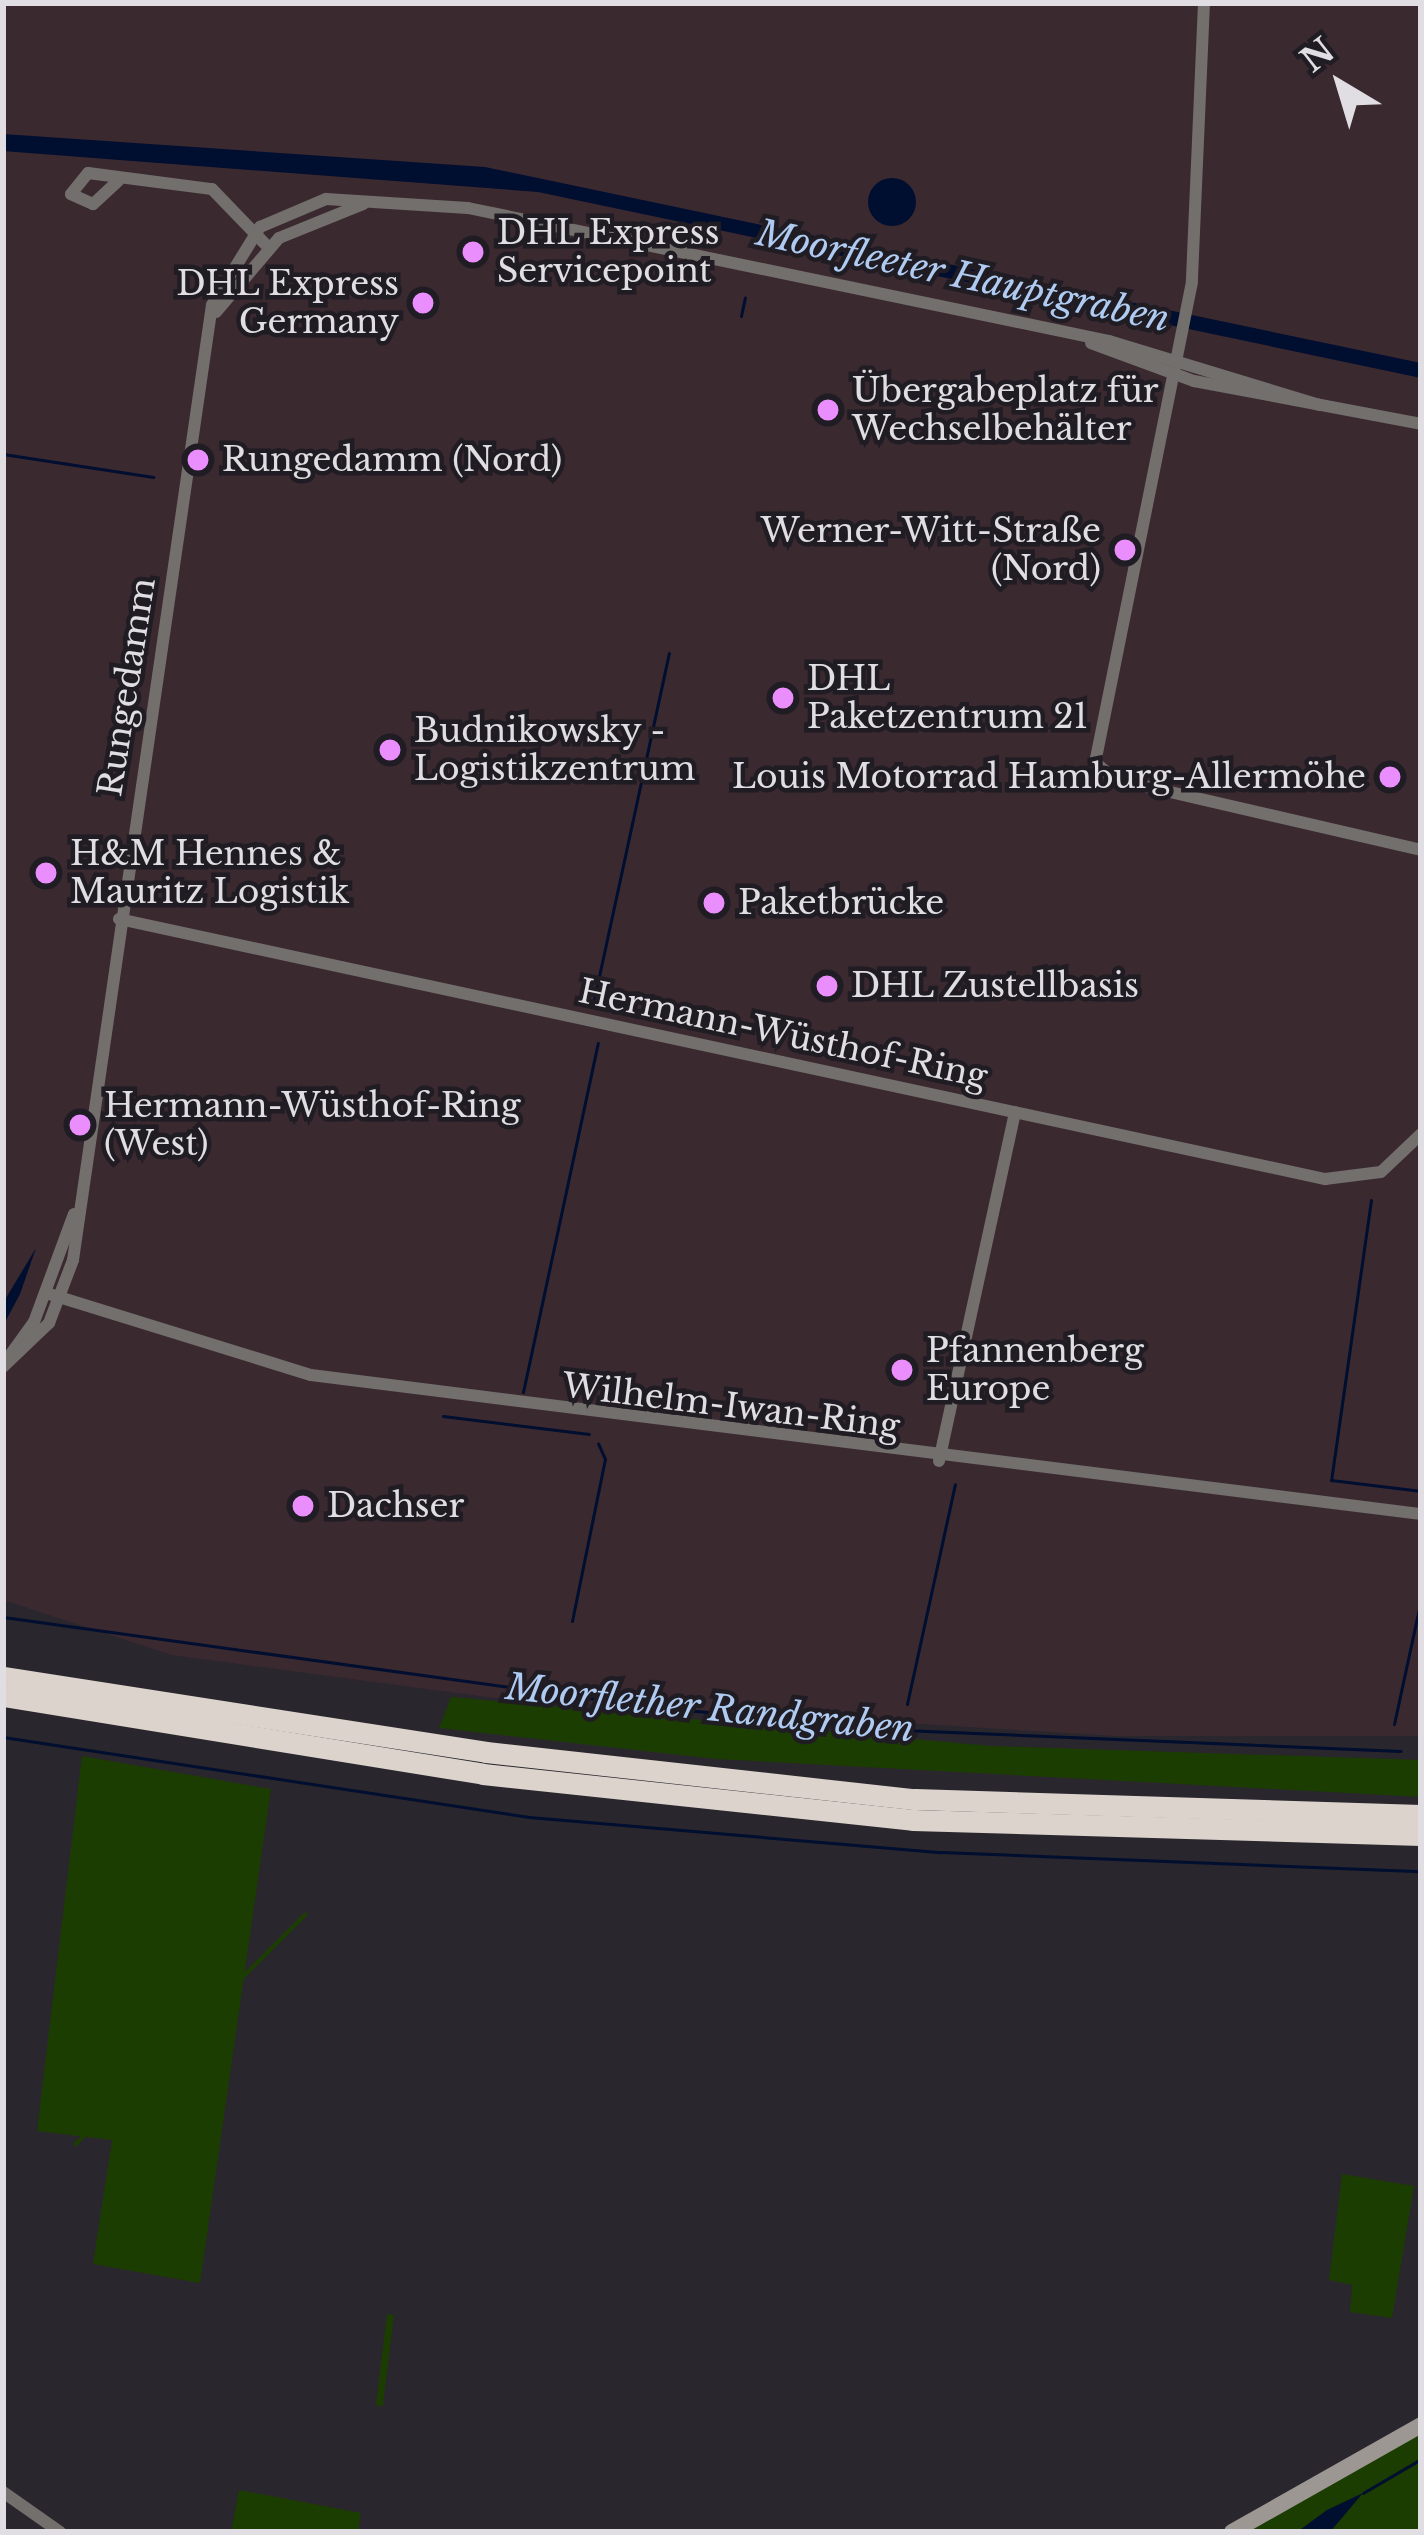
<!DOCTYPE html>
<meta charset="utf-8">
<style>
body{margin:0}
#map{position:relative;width:1424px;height:2535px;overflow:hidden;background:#2a262d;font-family:"Libre Baskerville",serif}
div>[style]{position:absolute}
.industrial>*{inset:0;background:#3b2930}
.green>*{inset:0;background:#1c3d01;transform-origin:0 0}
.water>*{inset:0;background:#000e30}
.round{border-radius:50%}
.stream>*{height:3px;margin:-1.5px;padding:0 1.5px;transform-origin:1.5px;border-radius:1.5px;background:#000e30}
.street>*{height:12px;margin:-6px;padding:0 6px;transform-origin:6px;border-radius:6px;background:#726f6c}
.secondary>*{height:16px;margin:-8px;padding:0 8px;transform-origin:8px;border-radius:8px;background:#9d9793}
.highway>*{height:21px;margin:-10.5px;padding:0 10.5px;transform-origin:10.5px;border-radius:10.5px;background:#dbd3cc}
.dots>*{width:33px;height:33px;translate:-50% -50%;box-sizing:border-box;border:6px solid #201c23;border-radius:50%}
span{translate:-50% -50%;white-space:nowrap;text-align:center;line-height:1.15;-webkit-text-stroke:9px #201c23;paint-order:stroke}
.poi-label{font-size:33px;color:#e0dee2}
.left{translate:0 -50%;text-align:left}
.right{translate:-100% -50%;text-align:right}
.street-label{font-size:33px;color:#e0dee2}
.water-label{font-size:36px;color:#afcbf1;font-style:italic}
.frame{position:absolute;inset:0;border:6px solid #e0dee2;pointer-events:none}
.north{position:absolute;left:1280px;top:24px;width:120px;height:120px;-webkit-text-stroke:9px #201c23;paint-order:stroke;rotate:322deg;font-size:33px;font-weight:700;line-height:48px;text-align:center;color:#e0dee2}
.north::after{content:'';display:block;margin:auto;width:42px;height:54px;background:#e0dee2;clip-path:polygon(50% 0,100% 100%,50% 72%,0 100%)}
</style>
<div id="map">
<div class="industrial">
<div style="clip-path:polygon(3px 3px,1421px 3px,1421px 1736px,1116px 1736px,495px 1698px,172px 1655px,3px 1600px)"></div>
</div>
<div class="green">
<div style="clip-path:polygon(451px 1697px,991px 1746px,1421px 1760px,1421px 1797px,716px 1759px,439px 1728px)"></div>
<div style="clip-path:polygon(82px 1756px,271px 1789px,200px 2283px,93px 2264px,112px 2140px,37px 2131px)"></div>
<div style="left:305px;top:1912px;width:4px;height:328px;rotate:45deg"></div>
<div style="clip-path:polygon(1342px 2174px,1414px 2186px,1392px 2318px,1350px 2312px,1352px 2285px,1329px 2280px)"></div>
<div style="left:394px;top:2315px;width:92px;height:7px;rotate:97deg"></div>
<div style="clip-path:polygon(1421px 2432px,1421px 2532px,1243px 2532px)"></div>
<div style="clip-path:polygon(239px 2490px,361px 2513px,358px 2532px,231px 2532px)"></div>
</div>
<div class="water">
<div style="clip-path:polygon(3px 134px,485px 167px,1421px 363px,1421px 378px,538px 192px,3px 151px)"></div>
<div class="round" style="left:868px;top:178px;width:48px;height:48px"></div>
<div style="clip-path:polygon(36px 1248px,20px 1294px,3px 1326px,3px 1303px)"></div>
<div style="clip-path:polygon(1363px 2493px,1330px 2532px,1297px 2532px,1327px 2510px)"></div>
</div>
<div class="stream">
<div style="left:741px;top:316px;width:19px;rotate:-78deg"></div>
<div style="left:3px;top:454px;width:152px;rotate:8.7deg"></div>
<div style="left:593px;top:1004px;width:359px;rotate:-77.8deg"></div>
<div style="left:1371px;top:1200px;width:283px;rotate:98.1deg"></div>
<div style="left:1331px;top:1480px;width:91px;rotate:7deg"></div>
<div style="left:523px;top:1392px;width:357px;rotate:-77.9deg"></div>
<div style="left:443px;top:1416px;width:147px;rotate:7deg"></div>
<div style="left:3px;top:1617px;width:657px;rotate:7.87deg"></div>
<div style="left:654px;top:1707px;width:249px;rotate:5.3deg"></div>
<div style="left:902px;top:1730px;width:499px;rotate:2.4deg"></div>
<div style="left:572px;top:1621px;width:165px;rotate:-78.5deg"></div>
<div style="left:605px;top:1459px;width:17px;rotate:-114deg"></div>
<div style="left:907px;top:1704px;width:225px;rotate:-77.7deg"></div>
<div style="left:1394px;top:1724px;width:128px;rotate:-77.8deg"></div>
<div style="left:3px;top:1737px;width:532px;rotate:8.65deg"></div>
<div style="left:529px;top:1817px;width:413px;rotate:4.9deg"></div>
<div style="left:941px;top:1852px;width:480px;rotate:2.3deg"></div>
<div style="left:1363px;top:2493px;width:67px;rotate:-30.4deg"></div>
</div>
<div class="street">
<div style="left:1204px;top:3px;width:279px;rotate:92.5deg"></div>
<div style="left:1192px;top:282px;width:490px;rotate:101.4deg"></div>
<div style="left:1095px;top:762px;width:25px;rotate:42deg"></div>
<div style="left:1114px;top:779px;width:315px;rotate:13deg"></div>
<div style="left:118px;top:181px;width:34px;rotate:137deg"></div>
<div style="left:93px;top:204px;width:24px;rotate:-156deg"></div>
<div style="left:71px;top:194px;width:27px;rotate:-51deg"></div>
<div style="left:88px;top:173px;width:125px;rotate:7.4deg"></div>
<div style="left:212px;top:189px;width:81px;rotate:46deg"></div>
<div style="left:216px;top:312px;width:97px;rotate:-49.6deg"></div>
<div style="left:279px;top:238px;width:91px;rotate:-22deg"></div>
<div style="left:1091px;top:343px;width:110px;rotate:20.3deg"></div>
<div style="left:1194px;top:381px;width:231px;rotate:10.7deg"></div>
<div style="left:119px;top:919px;width:1234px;rotate:12.17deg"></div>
<div style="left:1325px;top:1179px;width:56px;rotate:-7.1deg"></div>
<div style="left:1381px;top:1172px;width:55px;rotate:-43.5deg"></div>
<div style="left:46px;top:1293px;width:277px;rotate:17.2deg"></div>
<div style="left:311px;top:1375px;width:1119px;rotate:7.14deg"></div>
<div style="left:8px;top:1358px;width:44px;rotate:-54.2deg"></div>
<div style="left:34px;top:1322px;width:115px;rotate:-69.7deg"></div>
<div style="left:3px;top:1367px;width:64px;rotate:-43.7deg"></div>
<div style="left:49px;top:1323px;width:67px;rotate:-69.1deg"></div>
<div style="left:73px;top:1260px;width:965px;rotate:-81.72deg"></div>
<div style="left:212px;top:305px;width:92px;rotate:-58.4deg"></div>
<div style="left:260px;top:227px;width:72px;rotate:-23deg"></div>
<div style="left:326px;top:199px;width:142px;rotate:3.6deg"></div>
<div style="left:468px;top:208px;width:655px;rotate:11.72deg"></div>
<div style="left:1109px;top:341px;width:220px;rotate:16.9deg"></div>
<div style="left:939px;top:1461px;width:357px;rotate:-77.7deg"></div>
<div style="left:3px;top:2492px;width:70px;rotate:35.1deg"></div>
</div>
<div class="secondary">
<div style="left:1232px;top:2532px;width:217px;rotate:-29.5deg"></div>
</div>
<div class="highway">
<div style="left:3px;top:1677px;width:489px;rotate:8.8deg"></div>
<div style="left:486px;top:1752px;width:432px;rotate:6.3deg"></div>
<div style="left:915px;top:1799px;width:506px;rotate:1.81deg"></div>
<div style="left:3px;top:1696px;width:486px;rotate:9.2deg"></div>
<div style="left:483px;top:1774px;width:432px;rotate:6.1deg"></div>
<div style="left:913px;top:1820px;width:508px;rotate:1.69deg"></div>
</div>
<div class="dots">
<div style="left:473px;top:252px;background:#ea8dfd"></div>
<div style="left:423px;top:303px;background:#ea8dfd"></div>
<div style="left:828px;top:410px;background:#ea8dfd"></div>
<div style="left:198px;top:460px;background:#ea8dfd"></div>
<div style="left:1125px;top:550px;background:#ea8dfd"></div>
<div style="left:783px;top:698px;background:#ea8dfd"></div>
<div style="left:390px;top:750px;background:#ea8dfd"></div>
<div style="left:1390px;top:777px;background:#ea8dfd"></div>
<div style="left:46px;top:873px;background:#ea8dfd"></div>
<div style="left:714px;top:903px;background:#ea8dfd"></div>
<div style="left:827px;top:986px;background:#ea8dfd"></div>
<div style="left:80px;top:1125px;background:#ea8dfd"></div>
<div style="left:902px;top:1370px;background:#ea8dfd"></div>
<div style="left:303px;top:1506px;background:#ea8dfd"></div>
</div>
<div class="poi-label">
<span class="left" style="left:497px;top:252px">DHL Express<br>Servicepoint</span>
<span class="right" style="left:399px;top:303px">DHL Express<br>Germany</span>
<span class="left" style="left:852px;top:410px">Übergabeplatz für<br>Wechselbehälter</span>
<span class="left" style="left:222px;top:460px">Rungedamm (Nord)</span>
<span class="right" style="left:1101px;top:550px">Werner-Witt-Straße<br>(Nord)</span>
<span class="left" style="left:807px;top:698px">DHL<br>Paketzentrum 21</span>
<span class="left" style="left:414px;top:750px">Budnikowsky -<br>Logistikzentrum</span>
<span class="right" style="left:1366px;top:777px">Louis Motorrad Hamburg-Allermöhe</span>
<span class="left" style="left:70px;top:873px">H&amp;M Hennes &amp;<br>Mauritz Logistik</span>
<span class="left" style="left:738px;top:903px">Paketbrücke</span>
<span class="left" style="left:851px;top:986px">DHL Zustellbasis</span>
<span class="left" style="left:104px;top:1125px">Hermann-Wüsthof-Ring<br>(West)</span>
<span class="left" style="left:926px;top:1370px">Pfannenberg<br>Europe</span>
<span class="left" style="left:327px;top:1506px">Dachser</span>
</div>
<div class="street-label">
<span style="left:127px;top:687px;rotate:-81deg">Rungedamm</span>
<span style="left:783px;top:1034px;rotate:12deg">Hermann-Wüsthof-Ring</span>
<span style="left:731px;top:1406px;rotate:7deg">Wilhelm-Iwan-Ring</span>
</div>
<div class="water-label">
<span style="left:963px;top:276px;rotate:12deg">Moorfleeter Hauptgraben</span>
<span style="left:710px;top:1708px;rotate:6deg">Moorflether Randgraben</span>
</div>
<div class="frame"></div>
<div class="north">N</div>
</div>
